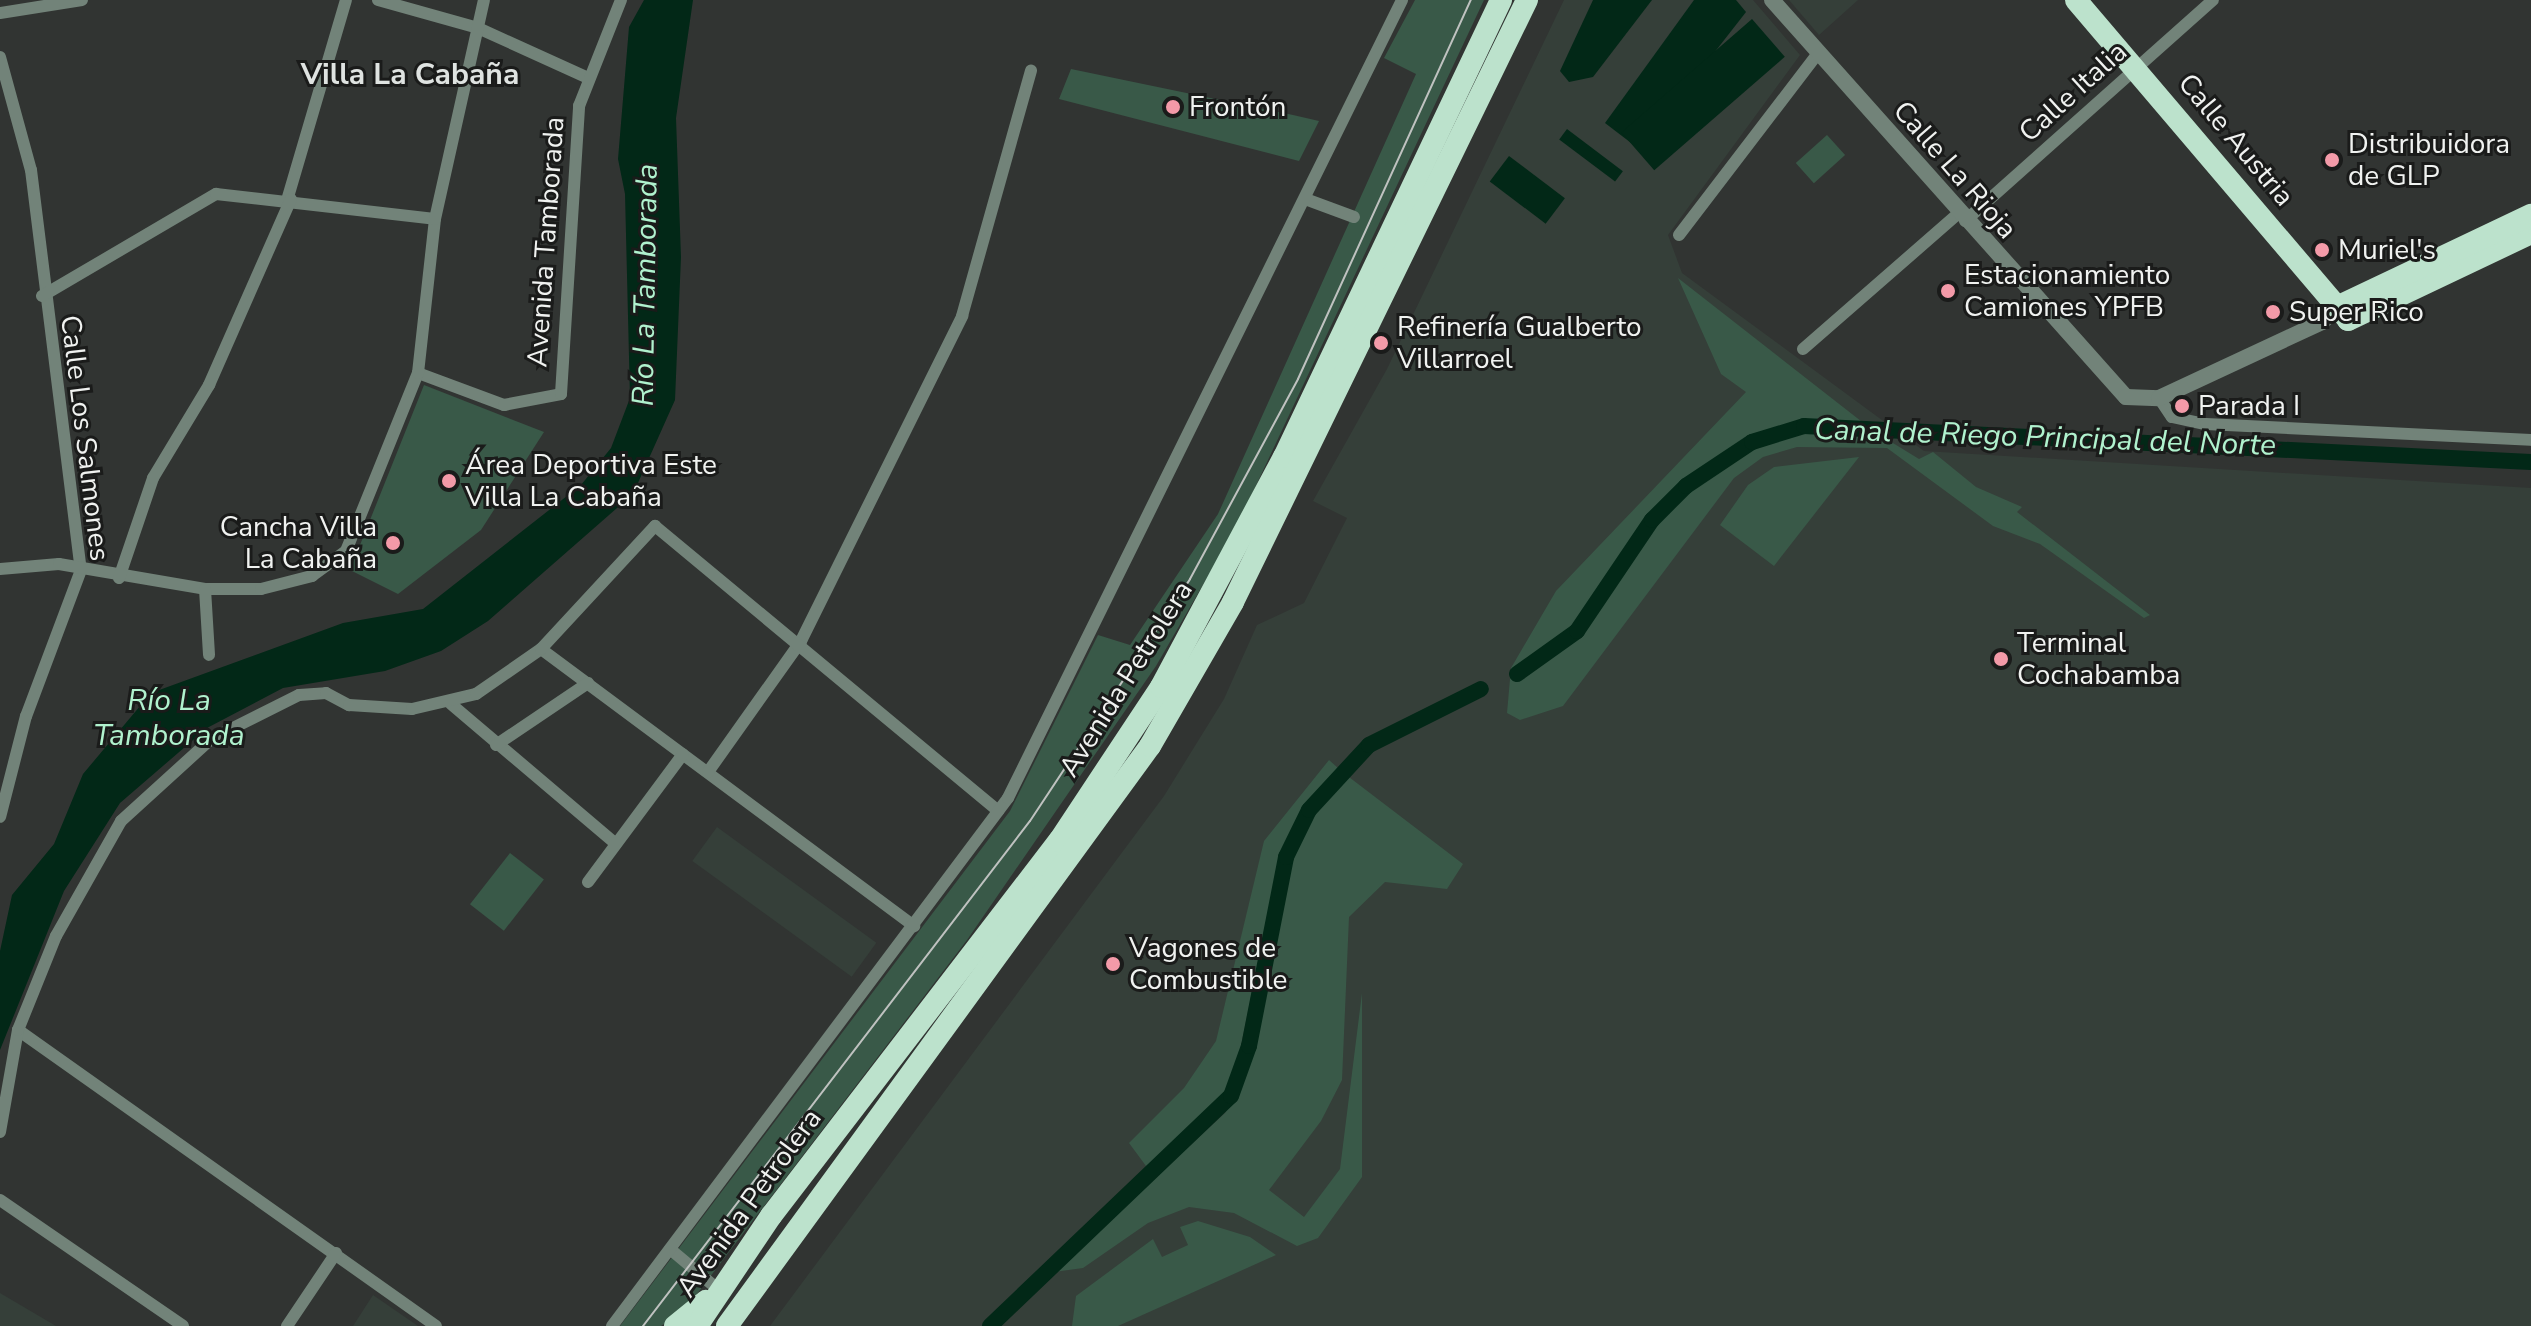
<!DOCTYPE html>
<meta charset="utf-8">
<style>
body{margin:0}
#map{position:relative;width:2531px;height:1326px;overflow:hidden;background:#313432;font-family:"Nunito Sans",sans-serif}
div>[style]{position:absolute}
.built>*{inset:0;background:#353f39;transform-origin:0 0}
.green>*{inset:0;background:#395948;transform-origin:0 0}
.water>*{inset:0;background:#022817;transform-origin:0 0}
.canal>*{height:16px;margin:-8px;padding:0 8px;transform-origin:8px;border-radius:8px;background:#022817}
.minor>*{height:12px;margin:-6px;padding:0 6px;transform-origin:6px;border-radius:6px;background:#728379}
.tertiary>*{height:16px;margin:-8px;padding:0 8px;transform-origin:8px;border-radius:8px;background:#728379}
.trunk>*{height:22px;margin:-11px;padding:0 11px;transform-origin:11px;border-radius:11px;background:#bce2cc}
.tram>*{height:2px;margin:-1px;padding:0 1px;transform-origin:1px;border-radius:1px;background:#bfc2c0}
.dots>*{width:22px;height:22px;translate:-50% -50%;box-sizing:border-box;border:4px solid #1a1b1a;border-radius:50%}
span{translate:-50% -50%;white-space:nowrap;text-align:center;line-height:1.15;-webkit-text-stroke:6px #1a1b1a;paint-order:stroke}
.street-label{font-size:28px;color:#f0f2f0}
.poi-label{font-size:28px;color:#f0f2f0}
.left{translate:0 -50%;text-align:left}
.right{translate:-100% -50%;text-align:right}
.neighbourhood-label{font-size:30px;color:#dfe3e1;font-weight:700}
.water-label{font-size:30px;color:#b0f2ce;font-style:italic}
</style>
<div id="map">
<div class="built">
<div style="clip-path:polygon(1564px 0,1753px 0,1800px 55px,1668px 235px,1682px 273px,1924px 451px,2531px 488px,2531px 1326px,770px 1326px,1164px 796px,1224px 699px,1257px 625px,1304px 603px,1347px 518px,1313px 501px,1387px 369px)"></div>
<div style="clip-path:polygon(1789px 0,1858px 0,1819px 35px)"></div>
<div style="left:717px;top:827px;width:197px;height:42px;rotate:36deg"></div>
<div style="clip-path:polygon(0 1293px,56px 1326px,0 1326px)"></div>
<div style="clip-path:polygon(373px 1295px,418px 1326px,353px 1326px)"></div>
</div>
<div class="green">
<div style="clip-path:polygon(1415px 0,1484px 0,1237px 526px,1156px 666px,967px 940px,684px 1311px,661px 1326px,620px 1326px,1010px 811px,1098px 635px,1130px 645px,1218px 514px,1416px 74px,1384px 58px)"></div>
<div style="clip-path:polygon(1071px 69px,1293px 115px,1319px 121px,1299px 161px,1059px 99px)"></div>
<div style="left:1827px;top:135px;width:27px;height:42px;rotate:48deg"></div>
<div style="clip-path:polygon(1678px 278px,1875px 432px,1919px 459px,1933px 452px,1976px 487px,2022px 507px,2017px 512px,2150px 615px,2144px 618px,2040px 544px,1993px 526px,1887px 448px,1797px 447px,1763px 457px,1734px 478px,1563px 706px,1520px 720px,1507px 713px,1511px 668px,1556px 591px,1746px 392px,1721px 374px)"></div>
<div style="clip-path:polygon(424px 385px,544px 432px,481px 530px,398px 594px,350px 570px)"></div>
<div style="clip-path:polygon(1859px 457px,1774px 566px,1720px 525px,1748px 485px,1774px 467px)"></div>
<div style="clip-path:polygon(1329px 760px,1338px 768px,1289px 834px,1277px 869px,1236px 1070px,1217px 1106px,1149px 1170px,1129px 1143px,1184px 1088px,1216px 1041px,1264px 841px)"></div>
<div style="clip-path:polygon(1345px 774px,1463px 864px,1447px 889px,1385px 882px,1349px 917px,1342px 1080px,1321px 1121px,1269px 1190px,1304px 1217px,1340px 1169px,1362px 993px,1362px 1177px,1318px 1238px,1297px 1246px,1234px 1213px,1189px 1207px,1148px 1223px,1083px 1268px,1054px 1272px,1225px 1113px,1241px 1087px,1290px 860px,1303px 828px)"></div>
<div style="left:510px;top:853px;width:43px;height:65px;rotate:38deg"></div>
<div style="clip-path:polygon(1198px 1221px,1250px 1237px,1276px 1255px,1118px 1326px,1072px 1326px,1076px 1296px,1153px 1239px,1162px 1257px,1188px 1245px,1180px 1227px)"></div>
</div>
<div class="water">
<div style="clip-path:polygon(644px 0,693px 0,676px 118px,681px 257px,675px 400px,633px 494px,488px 621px,441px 651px,385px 671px,283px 688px,207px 728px,120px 803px,64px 891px,0 1050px,0 951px,12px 895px,54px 844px,83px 774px,151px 693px,343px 623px,423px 609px,581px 485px,611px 448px,630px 398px,625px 194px,618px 159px,629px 27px)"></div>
<div style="clip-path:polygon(1593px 0,1652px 0,1593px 77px,1569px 82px,1560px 71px)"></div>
<div style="clip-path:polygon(1694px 0,1736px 0,1746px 12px,1639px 149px,1605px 123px)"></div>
<div style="left:1752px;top:19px;width:50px;height:173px;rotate:49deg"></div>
<div style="left:1567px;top:129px;width:70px;height:13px;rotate:37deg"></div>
<div style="left:1509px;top:156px;width:70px;height:32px;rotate:37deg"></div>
</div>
<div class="canal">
<div style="left:1517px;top:674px;width:74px;rotate:-35.6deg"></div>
<div style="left:1577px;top:631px;width:134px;rotate:-56deg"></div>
<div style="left:1652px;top:520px;width:48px;rotate:-45deg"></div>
<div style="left:1686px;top:486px;width:79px;rotate:-33.7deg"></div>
<div style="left:1752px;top:442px;width:54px;rotate:-17.1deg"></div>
<div style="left:1804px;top:426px;width:728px;rotate:2.83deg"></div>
<div style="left:990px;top:1326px;width:333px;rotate:-43.7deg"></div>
<div style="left:1231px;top:1096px;width:53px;rotate:-70.2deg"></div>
<div style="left:1249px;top:1046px;width:193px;rotate:-78.9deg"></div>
<div style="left:1286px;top:857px;width:52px;rotate:-63.9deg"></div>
<div style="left:1309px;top:810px;width:88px;rotate:-47.3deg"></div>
<div style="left:1369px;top:745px;width:125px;rotate:-26.6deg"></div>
</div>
<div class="minor">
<div style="left:378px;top:0;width:104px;rotate:15.6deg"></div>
<div style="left:478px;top:28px;width:121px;rotate:24.4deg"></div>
<div style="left:0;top:13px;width:83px;rotate:-9deg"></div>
<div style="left:0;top:57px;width:117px;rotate:74.7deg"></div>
<div style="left:31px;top:170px;width:403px;rotate:82.9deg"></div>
<div style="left:81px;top:570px;width:156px;rotate:110.6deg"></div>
<div style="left:26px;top:716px;width:104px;rotate:104.4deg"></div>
<div style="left:288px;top:197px;width:205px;rotate:-73.6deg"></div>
<div style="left:1308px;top:200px;width:49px;rotate:20.3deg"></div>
<div style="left:1965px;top:221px;width:332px;rotate:-41.7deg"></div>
<div style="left:1679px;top:235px;width:229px;rotate:-52.6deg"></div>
<div style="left:42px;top:296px;width:202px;rotate:-30.4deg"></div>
<div style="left:216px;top:194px;width:220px;rotate:6.5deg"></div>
<div style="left:1803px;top:349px;width:206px;rotate:-41.1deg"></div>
<div style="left:418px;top:373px;width:92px;rotate:20.4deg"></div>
<div style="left:504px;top:405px;width:58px;rotate:-10.9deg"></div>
<div style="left:561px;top:394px;width:289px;rotate:-86.4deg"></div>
<div style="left:579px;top:106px;width:114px;rotate:-68.4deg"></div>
<div style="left:2159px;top:398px;width:23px;rotate:56deg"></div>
<div style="left:2172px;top:417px;width:35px;rotate:12deg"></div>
<div style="left:2206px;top:424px;width:325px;rotate:2.8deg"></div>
<div style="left:0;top:569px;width:59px;rotate:-4.8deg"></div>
<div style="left:59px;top:564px;width:148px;rotate:9.7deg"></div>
<div style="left:205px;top:589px;width:56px"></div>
<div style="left:261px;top:589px;width:53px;rotate:-14.3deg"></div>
<div style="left:312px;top:576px;width:42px;rotate:-36.3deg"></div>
<div style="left:346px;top:551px;width:192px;rotate:-68deg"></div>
<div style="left:418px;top:373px;width:155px;rotate:-83.7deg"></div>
<div style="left:435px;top:219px;width:224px;rotate:-77.4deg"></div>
<div style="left:119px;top:578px;width:106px;rotate:-71.2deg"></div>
<div style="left:153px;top:478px;width:109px;rotate:-58.9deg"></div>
<div style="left:209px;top:385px;width:203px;rotate:-66.2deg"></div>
<div style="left:205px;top:589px;width:66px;rotate:86.5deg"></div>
<div style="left:541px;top:649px;width:465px;rotate:36.6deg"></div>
<div style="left:451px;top:704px;width:216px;rotate:40.3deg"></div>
<div style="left:496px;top:745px;width:111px;rotate:-34deg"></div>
<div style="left:708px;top:772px;width:161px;rotate:-54.6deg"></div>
<div style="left:801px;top:641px;width:363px;rotate:-63.6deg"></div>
<div style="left:962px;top:316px;width:255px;rotate:-74.3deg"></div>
<div style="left:588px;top:882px;width:159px;rotate:-53.4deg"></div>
<div style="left:18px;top:1030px;width:512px;rotate:35.3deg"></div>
<div style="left:0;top:1132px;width:104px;rotate:-80deg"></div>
<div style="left:18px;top:1030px;width:101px;rotate:-68deg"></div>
<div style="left:56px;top:936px;width:132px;rotate:-60.5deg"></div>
<div style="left:121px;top:821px;width:122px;rotate:-42.3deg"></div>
<div style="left:211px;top:739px;width:98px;rotate:-26.6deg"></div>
<div style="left:299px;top:695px;width:27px;rotate:-4deg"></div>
<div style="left:326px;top:693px;width:26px;rotate:28deg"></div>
<div style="left:349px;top:705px;width:63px;rotate:3.6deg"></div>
<div style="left:412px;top:709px;width:66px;rotate:-13.2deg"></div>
<div style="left:476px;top:694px;width:79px;rotate:-34.7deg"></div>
<div style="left:541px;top:649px;width:168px;rotate:-47.2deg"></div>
<div style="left:655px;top:526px;width:446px;rotate:39.7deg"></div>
<div style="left:0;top:1200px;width:222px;rotate:34.5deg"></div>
<div style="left:670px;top:1249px;width:65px;rotate:40deg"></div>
<div style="left:287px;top:1326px;width:88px;rotate:-56.1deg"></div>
<div style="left:612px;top:1326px;width:660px;rotate:-53.13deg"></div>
<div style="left:1008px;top:798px;width:890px;rotate:-63.72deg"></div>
</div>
<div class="tertiary">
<div style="left:1772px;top:0;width:532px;rotate:48.28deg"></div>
<div style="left:2126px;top:397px;width:33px;rotate:2deg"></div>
<div style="left:2159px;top:398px;width:180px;rotate:-25deg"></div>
<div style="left:2322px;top:322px;width:21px;rotate:-45deg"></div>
</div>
<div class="trunk">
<div style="left:2076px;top:0;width:420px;rotate:49.6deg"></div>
<div style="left:2348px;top:320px;width:203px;rotate:-25.4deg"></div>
<div style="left:2337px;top:307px;width:215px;rotate:-25.4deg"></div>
<div style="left:675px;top:1326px;width:40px;rotate:-39deg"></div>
<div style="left:697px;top:1326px;width:133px;rotate:-56.1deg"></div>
<div style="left:771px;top:1216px;width:473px;rotate:-52.5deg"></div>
<div style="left:1059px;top:841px;width:185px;rotate:-56.5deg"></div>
<div style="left:1161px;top:687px;width:261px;rotate:-61.9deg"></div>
<div style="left:1284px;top:457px;width:506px;rotate:-64.6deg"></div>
<div style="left:727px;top:1326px;width:718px;rotate:-53.9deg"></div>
<div style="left:1150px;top:746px;width:166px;rotate:-60deg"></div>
<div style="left:1233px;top:602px;width:670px;rotate:-63.97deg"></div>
</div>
<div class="tram">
<div style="left:643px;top:1326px;width:636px;rotate:-52.54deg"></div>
<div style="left:1030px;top:821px;width:290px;rotate:-56.5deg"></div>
<div style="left:1190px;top:579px;width:227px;rotate:-61.6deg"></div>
<div style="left:1298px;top:379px;width:417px;rotate:-65.5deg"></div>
</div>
<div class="dots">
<div style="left:1173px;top:107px;background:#f39aa8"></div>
<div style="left:2332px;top:160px;background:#f39aa8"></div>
<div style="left:2322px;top:250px;background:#f39aa8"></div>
<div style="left:1948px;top:291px;background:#f39aa8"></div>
<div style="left:2273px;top:312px;background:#f39aa8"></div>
<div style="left:1381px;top:343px;background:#f39aa8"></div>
<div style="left:2182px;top:406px;background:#f39aa8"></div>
<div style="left:449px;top:481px;background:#f39aa8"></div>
<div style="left:393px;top:543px;background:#f39aa8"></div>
<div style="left:2001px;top:659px;background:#f39aa8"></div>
<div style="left:1113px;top:964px;background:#f39aa8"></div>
</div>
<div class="street-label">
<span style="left:2073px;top:92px;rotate:-42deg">Calle Italia</span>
<span style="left:2236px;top:140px;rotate:50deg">Calle Austria</span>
<span style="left:1955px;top:170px;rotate:49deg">Calle La Rioja</span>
<span style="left:546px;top:242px;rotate:-86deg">Avenida Tamborada</span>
<span style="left:85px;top:438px;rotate:83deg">Calle Los Salmones</span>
<span style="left:1126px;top:679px;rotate:-58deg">Avenida Petrolera</span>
<span style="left:749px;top:1203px;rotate:-54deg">Avenida Petrolera</span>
</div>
<div class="poi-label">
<span class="left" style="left:1189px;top:107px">Frontón</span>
<span class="left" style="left:2348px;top:160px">Distribuidora<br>de GLP</span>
<span class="left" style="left:2338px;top:250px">Muriel's</span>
<span class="left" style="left:1964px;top:291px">Estacionamiento<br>Camiones YPFB</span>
<span class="left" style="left:2289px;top:312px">Super Rico</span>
<span class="left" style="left:1397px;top:343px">Refinería Gualberto<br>Villarroel</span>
<span class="left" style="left:2198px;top:406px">Parada I</span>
<span class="left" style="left:465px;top:481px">Área Deportiva Este<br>Villa La Cabaña</span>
<span class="right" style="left:377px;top:543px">Cancha Villa<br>La Cabaña</span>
<span class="left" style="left:2017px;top:659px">Terminal<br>Cochabamba</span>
<span class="left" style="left:1129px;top:964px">Vagones de<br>Combustible</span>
</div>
<div class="neighbourhood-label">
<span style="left:410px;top:75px">Villa La Cabaña</span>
</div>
<div class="water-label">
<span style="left:646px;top:285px;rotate:-89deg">Río La Tamborada</span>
<span style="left:2045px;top:438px;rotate:2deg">Canal de Riego Principal del Norte</span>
<span style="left:169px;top:718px">Río La<br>Tamborada</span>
</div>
</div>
